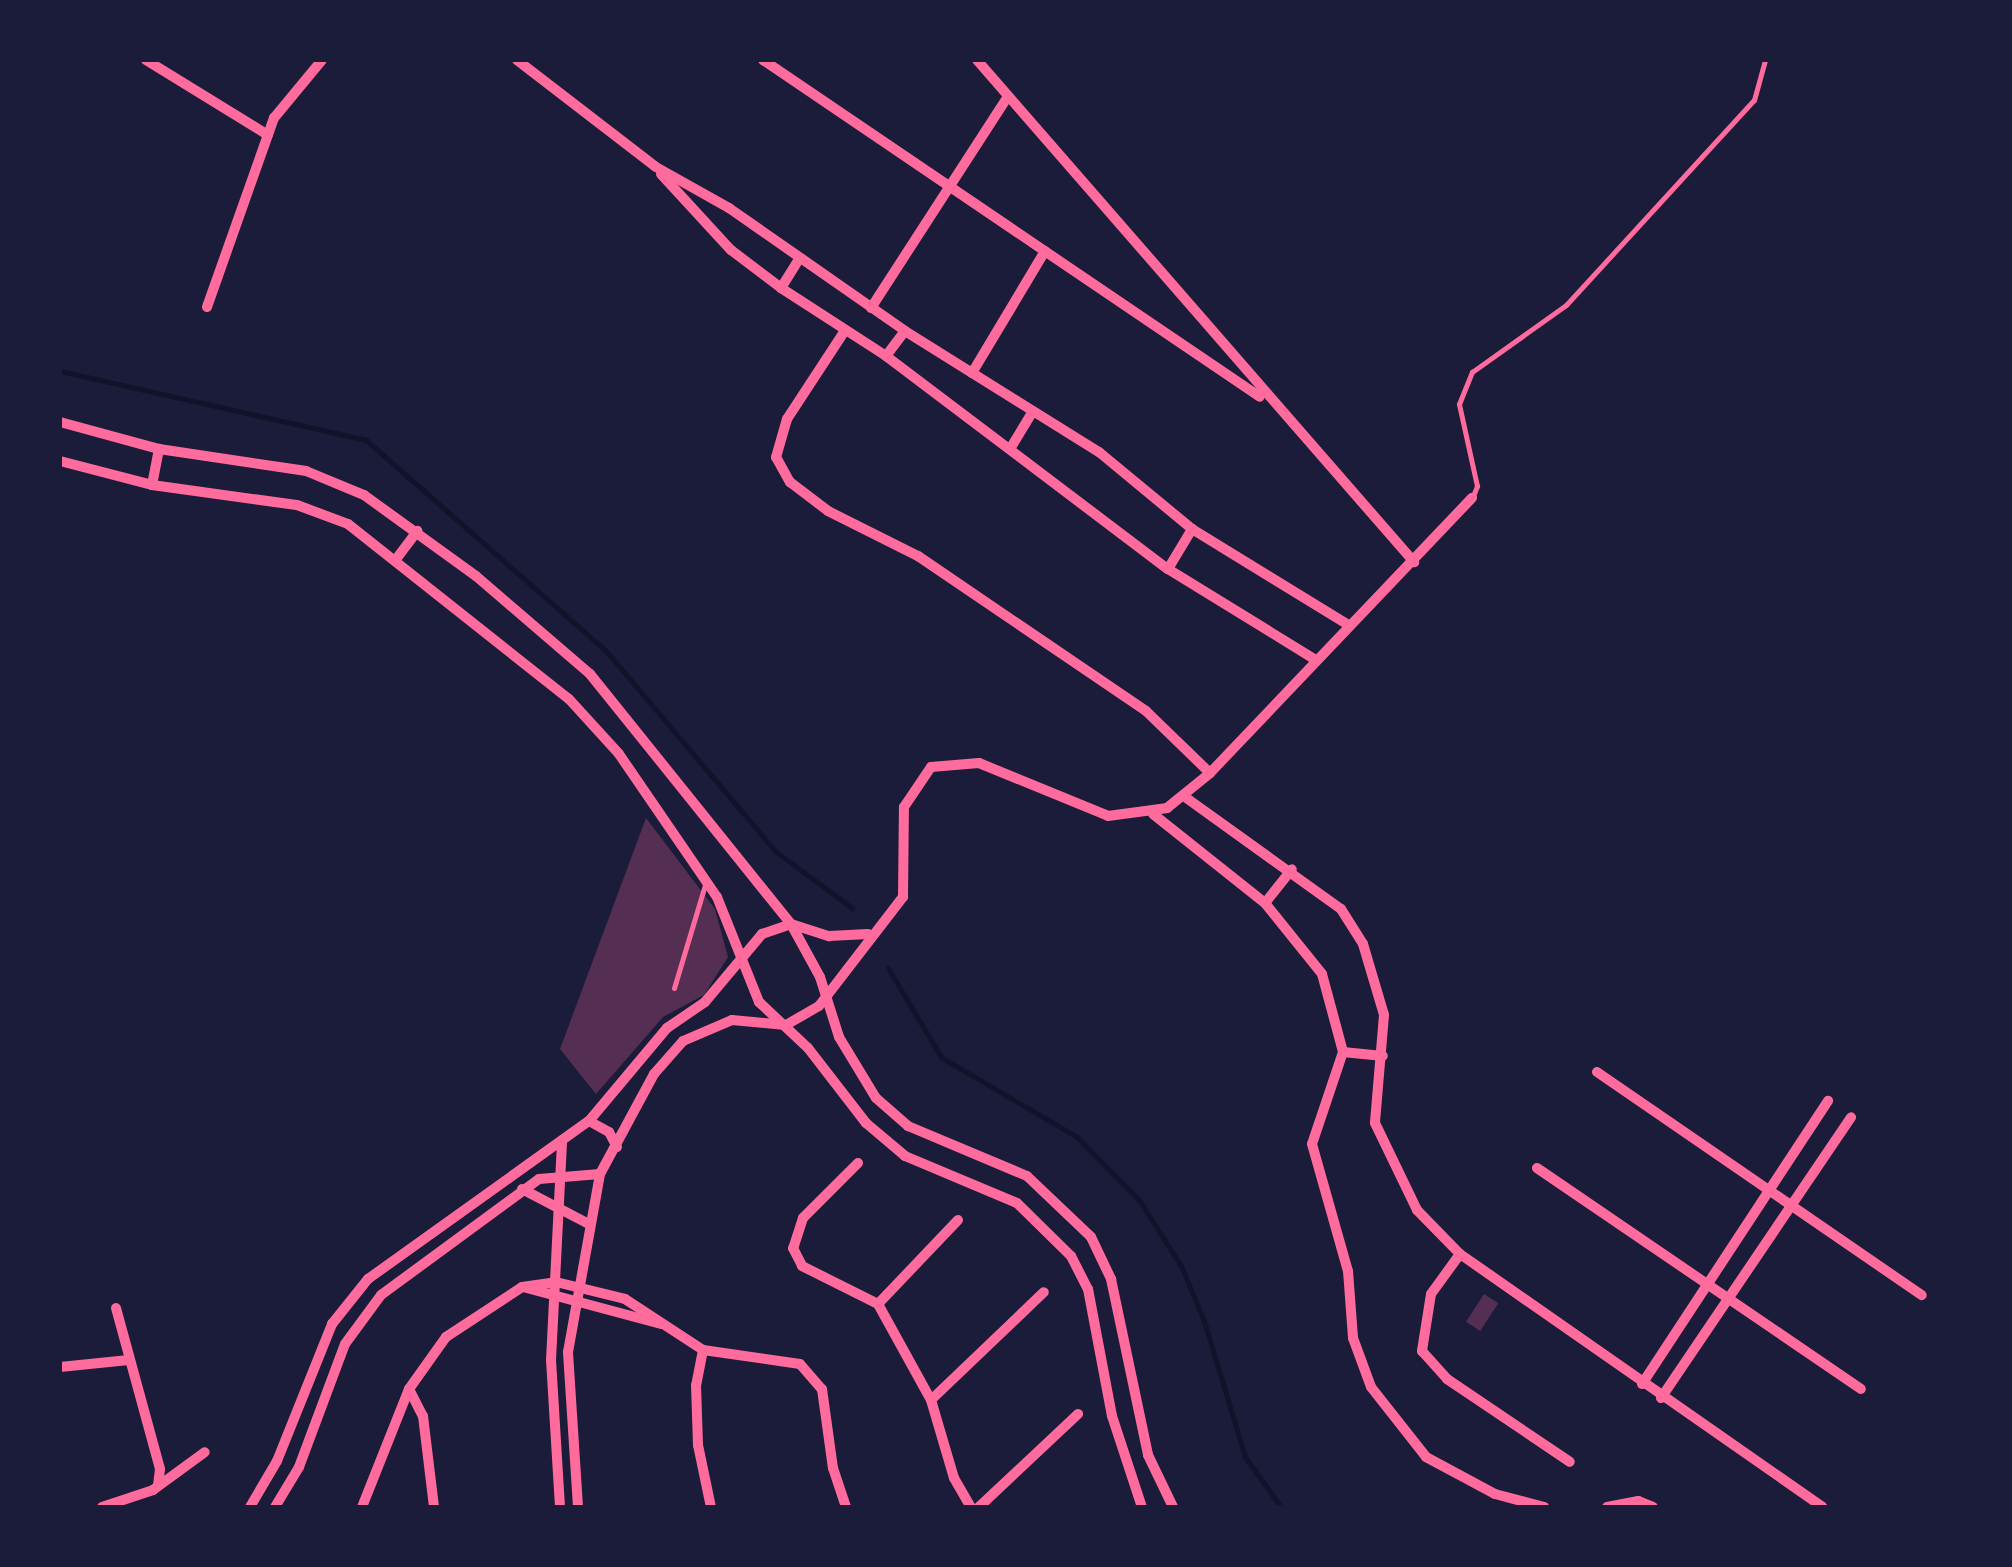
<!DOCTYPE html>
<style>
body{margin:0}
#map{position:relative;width:2012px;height:1567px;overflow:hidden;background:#1b1b3a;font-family:Barlow,sans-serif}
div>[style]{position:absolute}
.stream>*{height:5px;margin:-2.5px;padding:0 2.5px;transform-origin:2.5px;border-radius:2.5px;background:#12122b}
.building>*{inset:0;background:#542f53;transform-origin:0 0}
.service>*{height:5px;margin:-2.5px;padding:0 2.5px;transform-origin:2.5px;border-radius:2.5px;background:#ff6b9d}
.minor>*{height:10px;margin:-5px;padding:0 5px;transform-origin:5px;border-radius:5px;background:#ff6b9d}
span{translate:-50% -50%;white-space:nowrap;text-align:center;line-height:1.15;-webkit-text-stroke:10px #1b1b3a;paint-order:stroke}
.frame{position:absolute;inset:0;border:62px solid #1b1b3a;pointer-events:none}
</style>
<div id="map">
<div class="stream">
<div style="left:60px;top:371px;width:314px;rotate:12.7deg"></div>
<div style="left:366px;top:440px;width:321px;rotate:41.3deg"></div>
<div style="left:607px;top:652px;width:260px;rotate:49.8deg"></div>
<div style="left:775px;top:851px;width:96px;rotate:36.5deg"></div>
<div style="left:888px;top:968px;width:104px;rotate:59.2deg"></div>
<div style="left:941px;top:1057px;width:158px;rotate:30.5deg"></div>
<div style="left:1077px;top:1137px;width:88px;rotate:45.5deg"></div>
<div style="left:1139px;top:1200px;width:78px;rotate:57.5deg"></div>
<div style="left:1181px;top:1266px;width:60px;rotate:67.3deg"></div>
<div style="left:1204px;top:1321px;width:142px;rotate:73.2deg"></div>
<div style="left:1245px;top:1457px;width:62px;rotate:54.2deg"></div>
</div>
<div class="building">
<div style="clip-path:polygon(646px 818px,715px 909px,728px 957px,704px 995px,663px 1017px,596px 1094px,560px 1049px)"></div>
<div style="left:1484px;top:1294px;width:17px;height:33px;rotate:33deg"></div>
</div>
<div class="service">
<div style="left:1473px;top:496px;width:11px;rotate:-68deg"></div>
<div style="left:1477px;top:486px;width:84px;rotate:-102.4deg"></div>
<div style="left:1459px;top:404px;width:35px;rotate:-68deg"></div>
<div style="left:1472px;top:372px;width:115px;rotate:-35.5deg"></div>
<div style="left:1566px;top:305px;width:278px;rotate:-47.5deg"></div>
<div style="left:1754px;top:100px;width:41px;rotate:-74.6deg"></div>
<div style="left:674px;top:988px;width:112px;rotate:-73.3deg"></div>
</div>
<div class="minor">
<div style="left:146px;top:60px;width:143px;rotate:31.6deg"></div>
<div style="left:517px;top:60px;width:175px;rotate:37.6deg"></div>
<div style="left:656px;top:167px;width:84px;rotate:29.3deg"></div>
<div style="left:729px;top:208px;width:215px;rotate:34.9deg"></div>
<div style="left:905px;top:331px;width:229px;rotate:32deg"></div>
<div style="left:1099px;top:452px;width:121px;rotate:39.6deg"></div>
<div style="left:1192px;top:529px;width:185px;rotate:31.5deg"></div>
<div style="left:763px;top:60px;width:600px;rotate:34.14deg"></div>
<div style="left:977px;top:60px;width:666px;rotate:48.96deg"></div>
<div style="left:661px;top:174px;width:103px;rotate:47.4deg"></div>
<div style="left:731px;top:250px;width:63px;rotate:37.2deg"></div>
<div style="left:781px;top:288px;width:125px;rotate:32.9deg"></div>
<div style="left:886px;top:356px;width:353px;rotate:37.1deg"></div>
<div style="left:1168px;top:569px;width:174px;rotate:31.6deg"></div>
<div style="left:781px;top:288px;width:34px;rotate:-58deg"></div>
<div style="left:207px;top:307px;width:201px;rotate:-70.5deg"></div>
<div style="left:274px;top:118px;width:75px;rotate:-50.4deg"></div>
<div style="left:871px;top:308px;width:250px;rotate:-57.1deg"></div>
<div style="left:844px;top:332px;width:104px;rotate:123.2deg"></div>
<div style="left:787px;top:419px;width:40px;rotate:106deg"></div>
<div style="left:776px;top:457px;width:29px;rotate:61deg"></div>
<div style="left:790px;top:482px;width:48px;rotate:37.3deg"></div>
<div style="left:828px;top:511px;width:101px;rotate:26.6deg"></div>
<div style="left:918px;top:556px;width:276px;rotate:34.2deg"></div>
<div style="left:1146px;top:711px;width:89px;rotate:44.1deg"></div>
<div style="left:886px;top:356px;width:31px;rotate:-53deg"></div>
<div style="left:972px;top:373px;width:142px;rotate:-59.1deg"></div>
<div style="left:60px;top:422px;width:103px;rotate:15.3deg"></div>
<div style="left:159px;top:449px;width:149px;rotate:8.5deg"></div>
<div style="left:306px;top:471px;width:63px;rotate:22.5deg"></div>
<div style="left:364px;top:495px;width:138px;rotate:35.9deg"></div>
<div style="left:476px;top:576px;width:150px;rotate:40.7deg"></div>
<div style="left:590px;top:674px;width:321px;rotate:51.2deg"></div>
<div style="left:791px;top:924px;width:60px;rotate:61.3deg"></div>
<div style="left:820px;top:977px;width:63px;rotate:72.4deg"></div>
<div style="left:839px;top:1037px;width:71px;rotate:58.8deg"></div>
<div style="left:876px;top:1098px;width:43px;rotate:41.2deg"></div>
<div style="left:908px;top:1126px;width:129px;rotate:22.8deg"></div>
<div style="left:1027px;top:1176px;width:88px;rotate:43.6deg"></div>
<div style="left:1091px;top:1237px;width:47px;rotate:64.5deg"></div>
<div style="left:1111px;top:1279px;width:180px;rotate:78.1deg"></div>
<div style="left:1148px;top:1455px;width:58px;rotate:64.3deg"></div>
<div style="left:1010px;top:449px;width:44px;rotate:-58.8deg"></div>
<div style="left:60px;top:461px;width:95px;rotate:14.6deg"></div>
<div style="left:152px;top:485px;width:146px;rotate:7.9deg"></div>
<div style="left:297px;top:505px;width:54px;rotate:20.4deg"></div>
<div style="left:348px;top:524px;width:282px;rotate:38.4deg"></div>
<div style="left:569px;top:699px;width:74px;rotate:47.7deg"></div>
<div style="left:619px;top:754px;width:173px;rotate:55.6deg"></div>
<div style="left:717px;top:897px;width:113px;rotate:68.2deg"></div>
<div style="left:759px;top:1002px;width:67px;rotate:43.2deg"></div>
<div style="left:808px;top:1048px;width:95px;rotate:52.3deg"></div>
<div style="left:866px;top:1123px;width:51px;rotate:40.2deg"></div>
<div style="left:905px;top:1156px;width:121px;rotate:22.8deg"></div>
<div style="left:1017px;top:1203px;width:76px;rotate:44.5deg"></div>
<div style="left:1071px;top:1256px;width:37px;rotate:63deg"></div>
<div style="left:1088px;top:1289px;width:129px;rotate:79.3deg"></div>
<div style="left:1112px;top:1416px;width:96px;rotate:71.8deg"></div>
<div style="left:152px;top:485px;width:37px;rotate:-79deg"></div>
<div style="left:397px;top:558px;width:34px;rotate:-53deg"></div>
<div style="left:1168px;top:569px;width:47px;rotate:-59deg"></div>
<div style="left:1185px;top:797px;width:192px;rotate:35.7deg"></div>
<div style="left:1341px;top:909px;width:41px;rotate:57.8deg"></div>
<div style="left:1363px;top:944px;width:74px;rotate:73.5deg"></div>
<div style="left:1384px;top:1015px;width:108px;rotate:94.8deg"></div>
<div style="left:1375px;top:1123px;width:97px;rotate:64.2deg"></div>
<div style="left:1417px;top:1210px;width:62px;rotate:45.7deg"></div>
<div style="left:1460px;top:1254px;width:442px;rotate:34.9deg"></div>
<div style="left:1153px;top:814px;width:143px;rotate:38.5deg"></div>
<div style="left:1265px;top:903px;width:91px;rotate:51.2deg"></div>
<div style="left:1322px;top:974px;width:81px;rotate:74.9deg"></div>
<div style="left:1343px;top:1052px;width:97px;rotate:108.6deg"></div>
<div style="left:1312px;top:1144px;width:132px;rotate:74.2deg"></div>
<div style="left:1348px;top:1271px;width:67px;rotate:85.7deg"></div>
<div style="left:1353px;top:1338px;width:52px;rotate:69.8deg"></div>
<div style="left:1371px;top:1387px;width:89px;rotate:51.8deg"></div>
<div style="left:1426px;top:1457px;width:78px;rotate:28.2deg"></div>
<div style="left:1495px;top:1494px;width:51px;rotate:14.9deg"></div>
<div style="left:1265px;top:903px;width:43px;rotate:-51.5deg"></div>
<div style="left:1343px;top:1052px;width:40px;rotate:5.7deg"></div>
<div style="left:1597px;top:1072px;width:394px;rotate:34.5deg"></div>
<div style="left:589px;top:1121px;width:23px;rotate:29deg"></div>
<div style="left:609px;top:1132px;width:17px;rotate:62deg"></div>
<div style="left:858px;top:1163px;width:78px;rotate:135deg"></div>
<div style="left:803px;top:1218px;width:32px;rotate:108deg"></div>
<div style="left:793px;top:1248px;width:20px;rotate:63deg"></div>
<div style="left:802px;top:1266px;width:85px;rotate:26.6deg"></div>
<div style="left:878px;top:1304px;width:110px;rotate:61.1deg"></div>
<div style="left:931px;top:1400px;width:81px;rotate:73.6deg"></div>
<div style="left:954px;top:1478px;width:34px;rotate:60deg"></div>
<div style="left:1537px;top:1168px;width:392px;rotate:34.3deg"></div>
<div style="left:522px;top:1189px;width:73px;rotate:27.6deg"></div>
<div style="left:1460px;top:1254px;width:49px;rotate:125.9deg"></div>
<div style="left:1431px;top:1294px;width:58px;rotate:99deg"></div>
<div style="left:1422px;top:1351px;width:38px;rotate:48deg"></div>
<div style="left:1447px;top:1379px;width:148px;rotate:34deg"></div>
<div style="left:523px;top:1287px;width:143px;rotate:15deg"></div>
<div style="left:878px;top:1304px;width:116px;rotate:-46.4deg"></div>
<div style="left:116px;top:1308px;width:167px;rotate:74.7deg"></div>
<div style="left:160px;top:1469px;width:16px;rotate:97deg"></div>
<div style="left:703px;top:1350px;width:36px;rotate:101deg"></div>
<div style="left:696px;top:1385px;width:60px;rotate:88.1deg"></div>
<div style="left:698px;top:1445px;width:63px;rotate:78.2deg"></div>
<div style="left:60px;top:1367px;width:69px;rotate:-5.8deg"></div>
<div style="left:1642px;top:1384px;width:339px;rotate:-56.7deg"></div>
<div style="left:409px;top:1389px;width:30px;rotate:63deg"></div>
<div style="left:423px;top:1416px;width:92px;rotate:83.1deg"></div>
<div style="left:1661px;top:1398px;width:339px;rotate:-55.9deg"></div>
<div style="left:931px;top:1400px;width:156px;rotate:-43.7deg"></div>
<div style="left:102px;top:1507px;width:54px;rotate:-18.4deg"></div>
<div style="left:153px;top:1490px;width:64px;rotate:-36.2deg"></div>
<div style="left:250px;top:1507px;width:53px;rotate:-59.6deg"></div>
<div style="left:277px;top:1461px;width:148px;rotate:-68.1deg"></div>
<div style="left:332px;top:1324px;width:58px;rotate:-51.3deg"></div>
<div style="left:368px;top:1279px;width:272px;rotate:-35.6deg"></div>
<div style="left:589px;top:1121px;width:121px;rotate:-50deg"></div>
<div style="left:667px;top:1028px;width:46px;rotate:-34.4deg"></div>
<div style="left:705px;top:1002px;width:89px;rotate:-50deg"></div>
<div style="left:762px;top:934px;width:31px;rotate:-19deg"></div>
<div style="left:791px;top:924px;width:40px;rotate:18deg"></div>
<div style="left:829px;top:936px;width:39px;rotate:-3deg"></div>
<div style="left:275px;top:1507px;width:47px;rotate:-59deg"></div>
<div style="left:299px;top:1467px;width:131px;rotate:-69.5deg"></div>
<div style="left:345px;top:1344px;width:61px;rotate:-53.7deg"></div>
<div style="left:381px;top:1295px;width:196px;rotate:-36.3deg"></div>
<div style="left:539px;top:1179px;width:61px;rotate:-4.7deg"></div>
<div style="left:600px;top:1174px;width:114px;rotate:-61.6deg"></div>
<div style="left:654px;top:1074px;width:44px;rotate:-48.7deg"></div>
<div style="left:683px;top:1041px;width:53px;rotate:-23.2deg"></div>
<div style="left:732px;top:1020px;width:54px;rotate:5.3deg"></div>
<div style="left:786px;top:1025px;width:38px;rotate:-30deg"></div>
<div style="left:819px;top:1006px;width:138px;rotate:-52.4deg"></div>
<div style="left:903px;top:897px;width:90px;rotate:-89.4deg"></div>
<div style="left:904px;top:807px;width:48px;rotate:-56deg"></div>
<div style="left:931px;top:767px;width:48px;rotate:-4.8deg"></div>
<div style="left:979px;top:763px;width:139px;rotate:22.3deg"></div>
<div style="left:1108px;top:816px;width:60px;rotate:-7.7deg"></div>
<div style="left:1167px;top:808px;width:55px;rotate:-39.1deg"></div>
<div style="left:1210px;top:773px;width:380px;rotate:-46.4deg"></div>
<div style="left:362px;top:1507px;width:127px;rotate:-68.3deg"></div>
<div style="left:409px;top:1389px;width:64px;rotate:-54.6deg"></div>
<div style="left:446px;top:1337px;width:91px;rotate:-33.3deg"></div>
<div style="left:522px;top:1287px;width:34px;rotate:-8deg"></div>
<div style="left:556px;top:1282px;width:71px;rotate:13.8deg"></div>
<div style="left:625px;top:1299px;width:93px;rotate:33.2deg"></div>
<div style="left:703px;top:1350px;width:98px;rotate:8.2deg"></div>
<div style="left:800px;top:1364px;width:33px;rotate:49deg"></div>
<div style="left:822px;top:1389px;width:80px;rotate:82.1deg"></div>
<div style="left:833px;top:1468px;width:41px;rotate:71.6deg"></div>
<div style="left:560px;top:1507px;width:147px;rotate:-93.5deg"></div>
<div style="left:551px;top:1360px;width:220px;rotate:-87.1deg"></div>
<div style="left:578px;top:1507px;width:155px;rotate:-93.7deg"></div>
<div style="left:568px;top:1352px;width:181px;rotate:-79.8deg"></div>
<div style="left:979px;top:1507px;width:136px;rotate:-43.2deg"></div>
<div style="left:1607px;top:1507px;width:32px;rotate:-11deg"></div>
<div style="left:1638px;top:1501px;width:16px;rotate:22deg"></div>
</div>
<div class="frame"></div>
</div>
